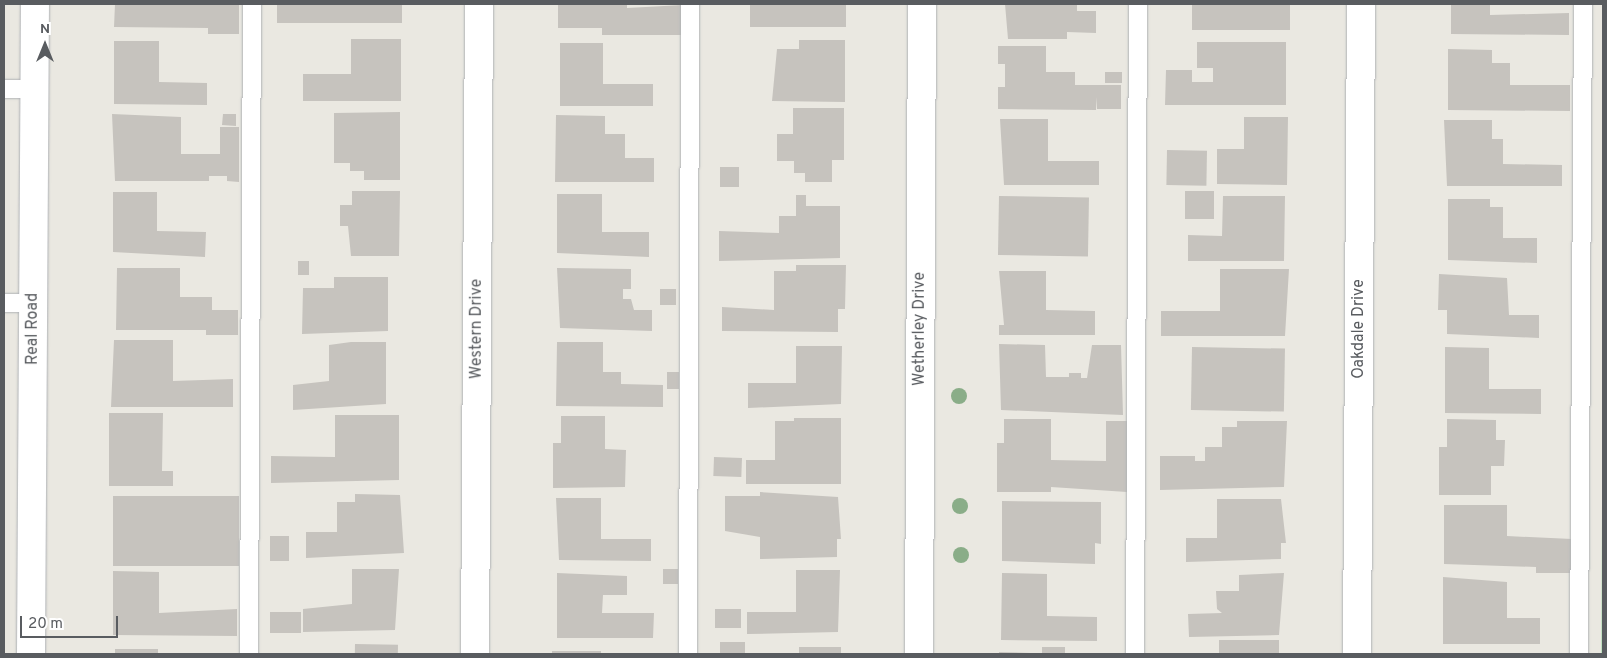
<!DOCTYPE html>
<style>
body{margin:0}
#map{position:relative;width:1607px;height:658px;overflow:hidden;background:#eae8e1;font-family:Overpass,sans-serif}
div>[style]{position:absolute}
.green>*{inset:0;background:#bfe0bf}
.building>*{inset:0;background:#c6c3be;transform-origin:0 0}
.roads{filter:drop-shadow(0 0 1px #aeb1b5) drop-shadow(0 0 1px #aeb1b5)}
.service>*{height:18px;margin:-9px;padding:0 9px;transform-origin:9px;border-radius:9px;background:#fff}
.minor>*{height:28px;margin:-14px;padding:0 14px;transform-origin:14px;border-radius:14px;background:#fff}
.tertiary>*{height:28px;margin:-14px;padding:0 14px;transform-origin:14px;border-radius:14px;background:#fff}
.trees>*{width:16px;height:16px;margin:-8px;border-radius:50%;background:#8aad88}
span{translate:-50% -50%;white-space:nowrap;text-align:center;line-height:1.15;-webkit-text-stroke:4.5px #fff;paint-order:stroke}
.street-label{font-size:16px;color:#595c60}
.frame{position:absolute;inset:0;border:5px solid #595c60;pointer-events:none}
.north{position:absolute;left:20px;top:20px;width:50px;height:50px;-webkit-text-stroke:4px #fff;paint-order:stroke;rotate:0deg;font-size:14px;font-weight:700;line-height:20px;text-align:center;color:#595c60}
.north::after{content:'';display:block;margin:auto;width:18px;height:22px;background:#595c60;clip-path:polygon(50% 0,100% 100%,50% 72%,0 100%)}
.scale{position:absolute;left:20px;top:616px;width:98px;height:22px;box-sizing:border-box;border:2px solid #595c60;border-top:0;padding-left:6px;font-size:15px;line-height:18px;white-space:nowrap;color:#595c60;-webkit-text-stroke:4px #fff;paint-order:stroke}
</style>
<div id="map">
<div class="green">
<div style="clip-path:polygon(1603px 356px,1603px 654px,1601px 654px)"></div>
</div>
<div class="building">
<div style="clip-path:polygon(115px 4px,239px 4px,239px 34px,208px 34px,208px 28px,114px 27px)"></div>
<div style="left:277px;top:4px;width:125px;height:19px"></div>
<div style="clip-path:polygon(558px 4px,627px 4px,627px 8px,683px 5px,682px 35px,602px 35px,602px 28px,558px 28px)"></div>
<div style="left:750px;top:4px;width:96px;height:23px"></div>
<div style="clip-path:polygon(1005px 4px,1077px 4px,1077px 11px,1096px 11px,1096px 33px,1067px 32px,1067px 39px,1008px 39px)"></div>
<div style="left:1290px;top:4px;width:26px;height:98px;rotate:90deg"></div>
<div style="clip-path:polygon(1451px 4px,1490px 4px,1490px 15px,1569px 13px,1569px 35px,1451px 34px)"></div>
<div style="clip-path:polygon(351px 39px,401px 39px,401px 101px,303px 101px,303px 74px,351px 74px)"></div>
<div style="clip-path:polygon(799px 40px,845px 40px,845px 102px,772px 101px,777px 49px,799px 49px)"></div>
<div style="clip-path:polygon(114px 41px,159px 41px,159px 82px,207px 83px,207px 105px,114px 104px)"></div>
<div style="clip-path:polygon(1197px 42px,1286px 42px,1286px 105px,1165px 105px,1166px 70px,1192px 70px,1192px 82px,1213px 82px,1213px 68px,1197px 68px)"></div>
<div style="clip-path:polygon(560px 43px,603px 43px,603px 84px,653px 84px,653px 106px,560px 106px)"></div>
<div style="clip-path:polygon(998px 46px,1046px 46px,1046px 72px,1075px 72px,1075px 85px,1121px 85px,1121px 109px,1097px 109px,1096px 97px,1096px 110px,998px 109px,998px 87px,1005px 87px,1005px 64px,998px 64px)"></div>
<div style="clip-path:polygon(1448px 49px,1492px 50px,1492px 63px,1510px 63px,1510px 85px,1570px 85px,1570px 111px,1448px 110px)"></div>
<div style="left:1105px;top:72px;width:17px;height:11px"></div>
<div style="clip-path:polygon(793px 108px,844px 108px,844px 160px,832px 160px,832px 182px,805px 182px,805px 173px,794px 173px,794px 161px,777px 161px,777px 134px,793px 134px)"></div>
<div style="clip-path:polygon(400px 112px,400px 180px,364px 180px,364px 171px,350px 171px,350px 163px,334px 163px,334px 113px)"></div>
<div style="clip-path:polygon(112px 114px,181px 117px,181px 154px,220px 154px,220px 127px,239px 127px,239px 182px,227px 181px,227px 176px,209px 176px,209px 181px,115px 181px)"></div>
<div style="clip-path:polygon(223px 114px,236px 114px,236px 126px,222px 125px)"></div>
<div style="clip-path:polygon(556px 115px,605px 116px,605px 134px,625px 134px,625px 158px,654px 158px,654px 182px,555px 182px)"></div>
<div style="clip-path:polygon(1244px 117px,1288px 117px,1287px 185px,1217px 184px,1217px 149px,1244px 149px)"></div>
<div style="clip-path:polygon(1000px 119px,1048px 119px,1048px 161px,1099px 161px,1099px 185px,1004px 185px)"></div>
<div style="clip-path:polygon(1444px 120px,1492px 120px,1492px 139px,1503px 139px,1503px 164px,1562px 165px,1562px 186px,1447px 186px)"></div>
<div style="left:1167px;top:150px;width:40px;height:35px;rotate:1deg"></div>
<div style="left:720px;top:167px;width:19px;height:20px"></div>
<div style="clip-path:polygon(352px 191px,400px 191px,399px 256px,351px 256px,348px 226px,340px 226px,340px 205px,352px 205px)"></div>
<div style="left:1185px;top:191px;width:29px;height:28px"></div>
<div style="clip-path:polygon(113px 192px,157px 192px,157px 231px,206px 232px,205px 257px,113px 252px)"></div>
<div style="clip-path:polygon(557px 194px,602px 194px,602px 232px,649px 232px,649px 257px,557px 253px)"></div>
<div style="clip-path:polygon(796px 195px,806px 195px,806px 206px,840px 206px,840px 258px,719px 261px,719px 231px,779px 233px,779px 216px,796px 216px)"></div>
<div style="left:999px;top:196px;width:90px;height:59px;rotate:1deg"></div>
<div style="clip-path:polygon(1223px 196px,1285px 196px,1284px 261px,1188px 261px,1188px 235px,1222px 236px)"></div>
<div style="clip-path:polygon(1448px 199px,1490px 199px,1490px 207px,1503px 207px,1503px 238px,1537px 238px,1537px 263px,1448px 260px)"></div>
<div style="left:298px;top:261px;width:11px;height:14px"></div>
<div style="clip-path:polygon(796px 265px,846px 265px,845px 309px,838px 309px,838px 332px,722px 331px,722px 307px,774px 310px,774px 271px,796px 271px)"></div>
<div style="clip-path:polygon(117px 268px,180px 268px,180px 297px,212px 297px,212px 310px,238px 310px,238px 335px,206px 335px,206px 330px,116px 330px)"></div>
<div style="clip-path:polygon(557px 268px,631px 269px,631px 289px,623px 289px,623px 299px,631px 299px,634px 310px,652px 310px,652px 331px,560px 328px)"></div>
<div style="clip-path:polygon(1220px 269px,1289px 269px,1285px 336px,1161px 336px,1161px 311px,1220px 311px)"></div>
<div style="clip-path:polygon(999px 271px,1046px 271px,1046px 310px,1095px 311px,1095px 335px,999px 335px,999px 325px,1004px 325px)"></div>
<div style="clip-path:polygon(1439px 274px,1507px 278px,1509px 315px,1539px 315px,1539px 338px,1447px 334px,1447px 310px,1438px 310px)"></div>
<div style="clip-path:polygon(334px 277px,388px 277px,388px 331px,302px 334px,303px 288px,334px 288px)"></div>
<div style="left:660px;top:289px;width:16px;height:16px"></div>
<div style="clip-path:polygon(114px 340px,173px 340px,173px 381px,233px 379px,233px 407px,111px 407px)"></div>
<div style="clip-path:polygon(351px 342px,386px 342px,386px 404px,293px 410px,293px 385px,329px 381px,329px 345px)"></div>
<div style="clip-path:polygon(557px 342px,603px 342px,603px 372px,621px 372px,621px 384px,663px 385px,663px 407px,556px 406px)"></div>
<div style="clip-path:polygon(999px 344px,1045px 345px,1046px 377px,1069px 377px,1069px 373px,1081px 373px,1081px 378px,1087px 378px,1092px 345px,1121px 345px,1123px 415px,1001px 410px)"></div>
<div style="clip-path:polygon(796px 346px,842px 346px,841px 404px,748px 408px,748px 383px,796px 383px)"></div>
<div style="left:1192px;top:347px;width:93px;height:63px;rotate:1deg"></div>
<div style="clip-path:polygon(1445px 347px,1489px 348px,1489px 389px,1541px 389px,1541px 414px,1445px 413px)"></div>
<div style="left:667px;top:372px;width:12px;height:17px"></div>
<div style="clip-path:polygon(109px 413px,163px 413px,162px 471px,173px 471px,173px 486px,109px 486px)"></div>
<div style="clip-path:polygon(335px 415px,399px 415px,399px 480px,271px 483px,271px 456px,335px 457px)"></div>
<div style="clip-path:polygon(561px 416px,605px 416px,605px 449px,626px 450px,625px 487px,553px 488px,553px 443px,561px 443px)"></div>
<div style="clip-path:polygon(794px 418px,841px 418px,841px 484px,746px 484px,746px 460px,775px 460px,775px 421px,794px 421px)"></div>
<div style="clip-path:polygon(1004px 419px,1051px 419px,1051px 460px,1106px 461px,1106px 421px,1127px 421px,1127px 492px,1051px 487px,1051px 492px,997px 492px,997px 443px,1004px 443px)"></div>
<div style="clip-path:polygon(1447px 419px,1496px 420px,1496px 440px,1505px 440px,1504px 466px,1491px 466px,1491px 495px,1439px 495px,1439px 447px,1447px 447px)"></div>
<div style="clip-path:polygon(1237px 421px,1287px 421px,1284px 487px,1160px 490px,1160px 456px,1195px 456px,1195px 461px,1205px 461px,1205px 447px,1222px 447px,1222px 427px,1237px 427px)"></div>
<div style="left:714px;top:457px;width:28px;height:19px;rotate:2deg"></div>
<div style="clip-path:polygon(760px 492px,838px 497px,841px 539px,837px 539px,837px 557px,760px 559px,760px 537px,725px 531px,725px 496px,760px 496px)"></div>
<div style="clip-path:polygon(355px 494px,400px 495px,404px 553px,306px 558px,306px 532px,337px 532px,337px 502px,355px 502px)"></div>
<div style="left:113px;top:496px;width:126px;height:70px"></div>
<div style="clip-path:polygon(556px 498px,601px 498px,601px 539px,651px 539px,651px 561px,559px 560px)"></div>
<div style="clip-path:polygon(1217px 499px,1281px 499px,1286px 543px,1281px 543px,1281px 559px,1186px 562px,1186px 538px,1217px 538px)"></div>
<div style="clip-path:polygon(1002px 501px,1101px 502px,1101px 544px,1095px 543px,1095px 564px,1002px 561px)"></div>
<div style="clip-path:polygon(1444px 505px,1507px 505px,1507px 536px,1572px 539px,1572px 573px,1536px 573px,1536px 567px,1444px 564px)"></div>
<div style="left:270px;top:536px;width:19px;height:25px"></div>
<div style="clip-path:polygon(352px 569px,399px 569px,395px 630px,303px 632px,303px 609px,352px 604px)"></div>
<div style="left:663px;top:569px;width:15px;height:15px"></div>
<div style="clip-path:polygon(796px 570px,840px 570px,838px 632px,747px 634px,747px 612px,796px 612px)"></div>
<div style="clip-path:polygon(113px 571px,159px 572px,159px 613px,237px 609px,237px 636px,113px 635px)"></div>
<div style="clip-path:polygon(557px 573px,627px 576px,627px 595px,603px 595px,602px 613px,654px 613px,653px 638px,557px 638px)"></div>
<div style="clip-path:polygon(1002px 573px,1047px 574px,1047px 616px,1097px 617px,1097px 641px,1001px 640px)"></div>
<div style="clip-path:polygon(1284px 573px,1279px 635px,1189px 637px,1188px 614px,1222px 613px,1217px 609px,1216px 591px,1239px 591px,1239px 575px)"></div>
<div style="clip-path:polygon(1443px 577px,1507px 582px,1507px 618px,1540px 618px,1540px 644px,1443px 644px)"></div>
<div style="left:715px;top:609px;width:26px;height:19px"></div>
<div style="left:270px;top:612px;width:31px;height:21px"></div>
<div style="left:1219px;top:640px;width:60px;height:14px"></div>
<div style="left:720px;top:642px;width:25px;height:12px"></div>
<div style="left:355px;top:644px;width:43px;height:10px;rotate:1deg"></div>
<div style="left:799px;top:647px;width:42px;height:7px"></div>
<div style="left:1042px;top:647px;width:23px;height:7px"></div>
<div style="left:115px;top:649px;width:43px;height:5px"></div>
<div style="left:552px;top:651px;width:49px;height:3px"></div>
<div style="clip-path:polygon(999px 652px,1031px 653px,1031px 654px,999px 654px)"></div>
</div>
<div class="roads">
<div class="service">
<div style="left:4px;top:89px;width:30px"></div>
<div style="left:4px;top:303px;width:29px"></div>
<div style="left:249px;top:654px;width:650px;rotate:-89.74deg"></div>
<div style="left:688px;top:654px;width:650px;rotate:-89.82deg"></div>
<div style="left:1135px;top:654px;width:650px;rotate:-89.74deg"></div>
<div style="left:1579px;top:654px;width:650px;rotate:-89.65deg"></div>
</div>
<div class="minor">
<div style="left:475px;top:654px;width:650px;rotate:-89.65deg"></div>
<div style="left:919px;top:654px;width:650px;rotate:-89.74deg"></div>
<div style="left:1357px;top:654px;width:650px;rotate:-89.65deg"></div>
</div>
<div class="tertiary">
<div style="left:31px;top:654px;width:650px;rotate:-89.65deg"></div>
</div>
</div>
<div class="trees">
<div style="left:959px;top:396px"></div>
<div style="left:960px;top:506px"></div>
<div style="left:961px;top:555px"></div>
</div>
<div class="street-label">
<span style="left:33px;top:329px;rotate:-90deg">Real Road</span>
<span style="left:477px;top:329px;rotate:-90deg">Western Drive</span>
<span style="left:920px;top:329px;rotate:-90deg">Wetherley Drive</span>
<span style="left:1359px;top:329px;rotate:-90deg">Oakdale Drive</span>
</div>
<div class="frame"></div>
<div class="north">N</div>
<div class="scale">20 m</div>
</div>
